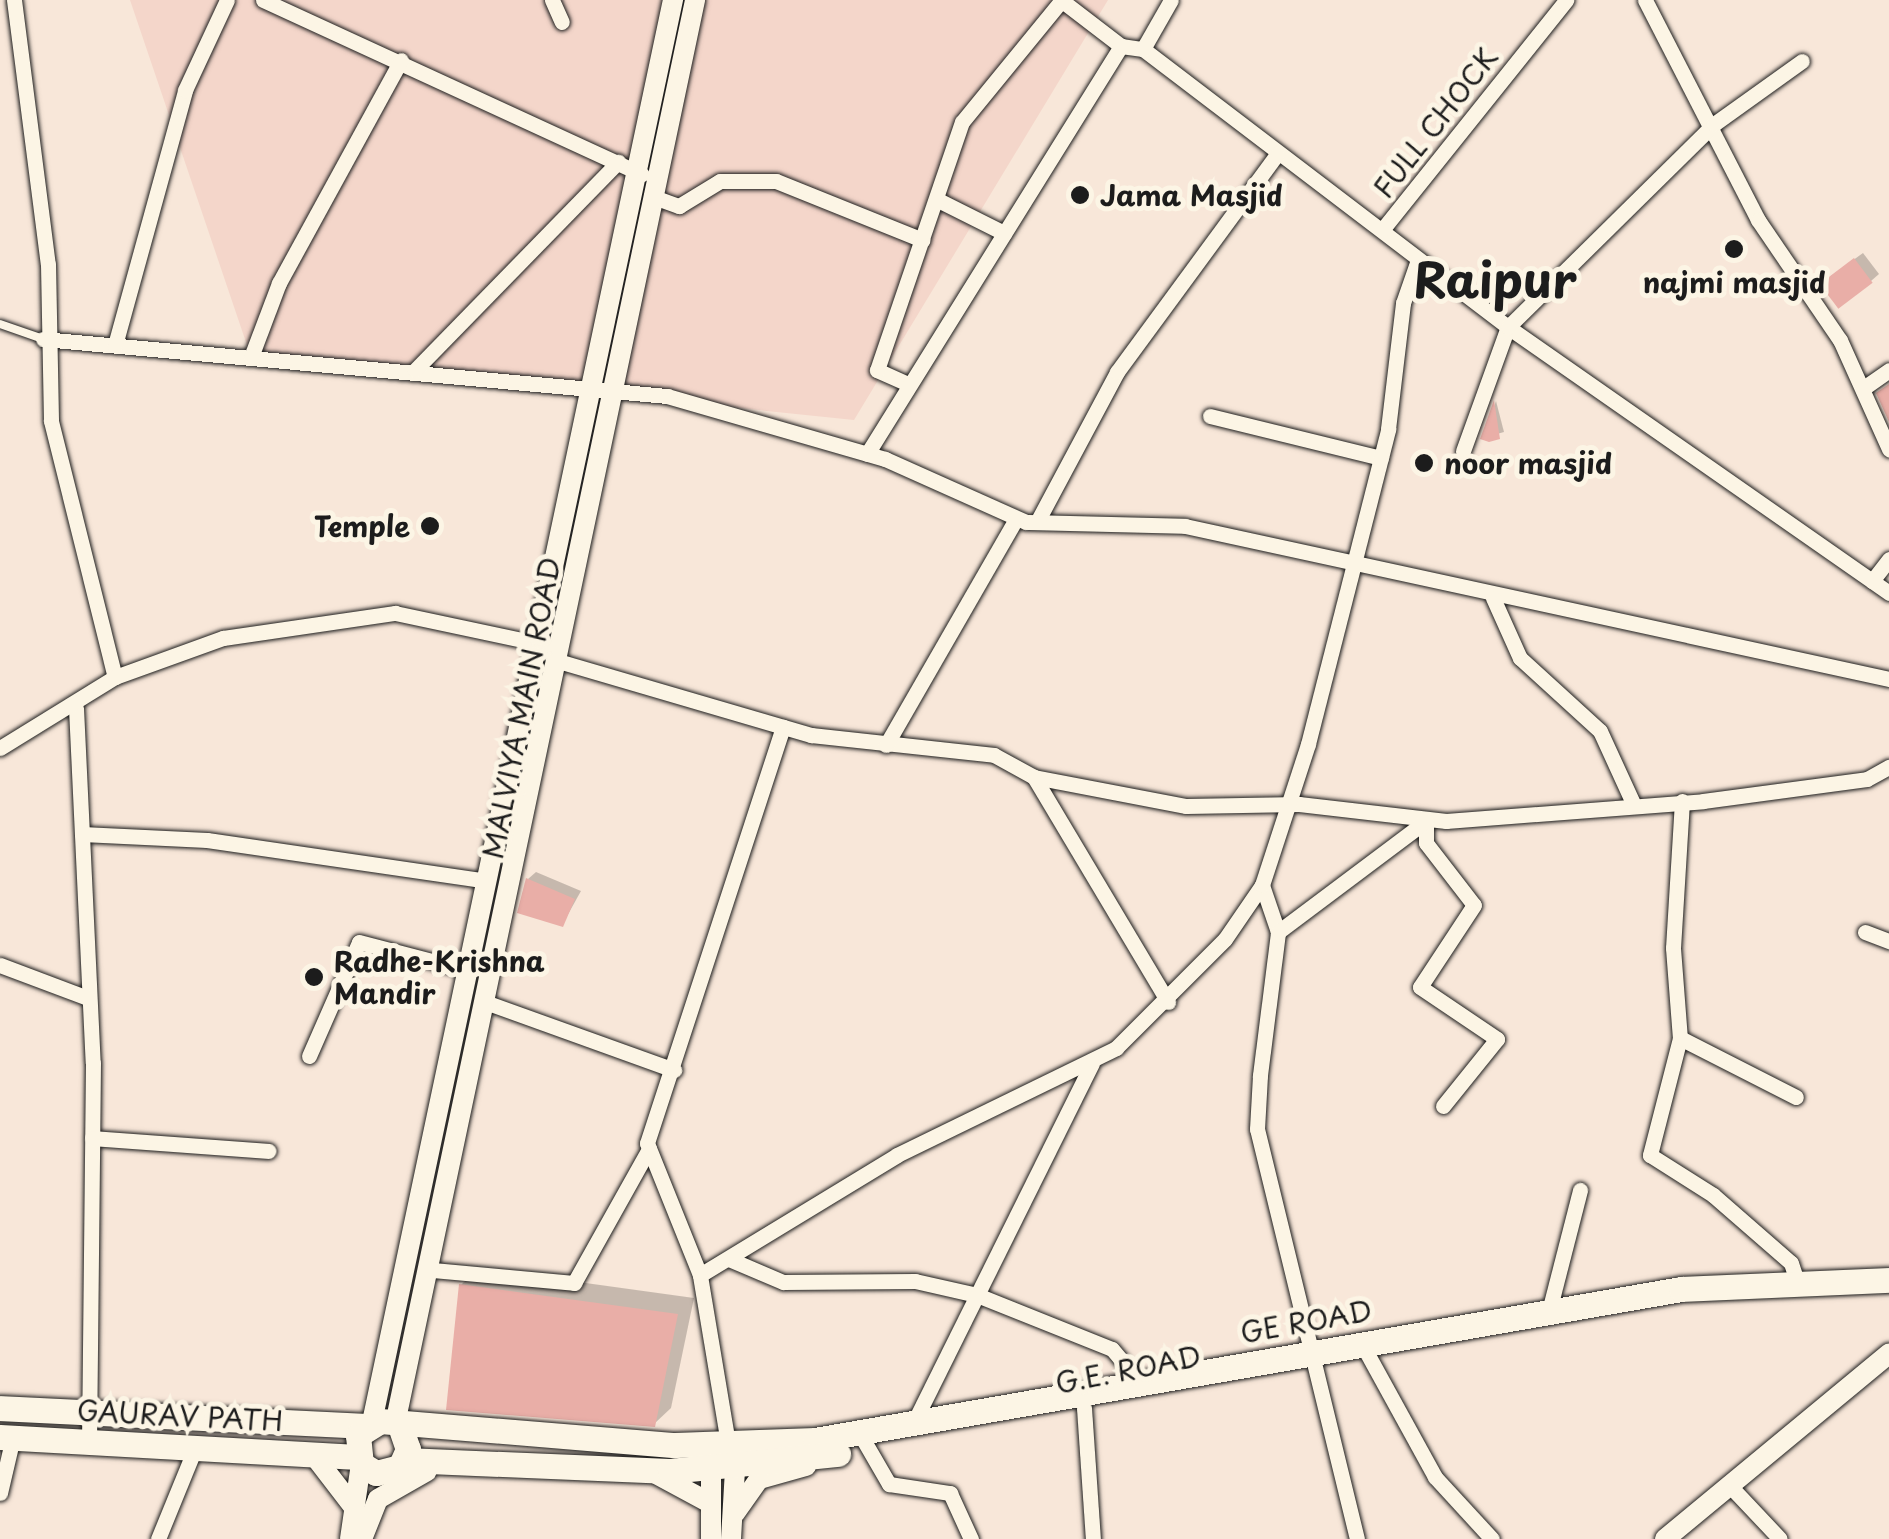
<!DOCTYPE html>
<style>
body{margin:0}
#map{position:relative;width:1889px;height:1539px;overflow:hidden;background:#f8e7d9;font-family:"Playpen Sans",sans-serif}
div>[style]{position:absolute}
.built>*{inset:0;background:#f4d6ca}
.shadow>*{inset:0;background:#0003}
.building>*{inset:0;background:#e9aea7;transform-origin:0 0}
.roads{filter:drop-shadow(0 0 2px #1c1c1c) drop-shadow(0 0 2px #1c1c1c)}
.service>*{height:8px;margin:-4px;padding:0 4px;transform-origin:4px;border-radius:4px;background:#fcf5e5}
.minor>*{height:15px;margin:-7.5px;padding:0 7.5px;transform-origin:7.5px;border-radius:7.5px;background:#fcf5e5}
.tertiary>*{height:20px;margin:-10px;padding:0 10px;transform-origin:10px;border-radius:10px;background:#fcf5e5}
.primary>*{height:25px;margin:-12.5px;padding:0 12.5px;transform-origin:12.5px;border-radius:12.5px;background:#fcf5e5}
.dots>*{width:28px;height:28px;translate:-50% -50%;box-sizing:border-box;border:5px solid #fcf5e5;border-radius:50%}
span{translate:-50% -50%;white-space:nowrap;text-align:center;line-height:1.15;-webkit-text-stroke:10px #fcf5e5;paint-order:stroke}
.street-label{font-size:28px;color:#1c1c1c}
.poi-label{font-size:28px;color:#1c1c1c;font-weight:700}
.left{translate:0 -50%;text-align:left}
.right{translate:-100% -50%;text-align:right}
.town-label{font-size:48px;color:#1c1c1c;font-weight:700}
</style>
<div id="map">
<div class="built">
<div style="clip-path:polygon(130px 0,1108px 0,854px 420px,251px 357px)"></div>
</div>
<div class="shadow">
<div style="clip-path:polygon(1863px 253px,1879px 274px,1871px 281px,1831px 276px)"></div>
<div style="clip-path:polygon(1496px 401px,1504px 432px,1483px 438px)"></div>
<div style="clip-path:polygon(536px 872px,581px 891px,562px 925px,528px 879px)"></div>
<div style="clip-path:polygon(478px 1268px,694px 1298px,671px 1408px,654px 1424px,461px 1285px)"></div>
</div>
<div class="building">
<div style="left:1854px;top:258px;width:31px;height:43px;rotate:53deg"></div>
<div style="clip-path:polygon(1889px 384px,1889px 422px,1876px 393px)"></div>
<div style="clip-path:polygon(1494px 400px,1500px 439px,1489px 442px,1480px 439px)"></div>
<div style="clip-path:polygon(526px 878px,575px 899px,563px 927px,517px 913px)"></div>
<div style="clip-path:polygon(459px 1284px,678px 1314px,655px 1427px,446px 1410px)"></div>
</div>
<div class="roads">
<div class="service">
<div style="left:0;top:324px;width:46px;rotate:19.2deg"></div>
</div>
<div class="minor">
<div style="left:14px;top:0;width:266px;rotate:82.7deg"></div>
<div style="left:48px;top:264px;width:157px;rotate:88.9deg"></div>
<div style="left:51px;top:421px;width:264px;rotate:76deg"></div>
<div style="left:263px;top:0;width:417px;rotate:24.7deg"></div>
<div style="left:552px;top:0;width:24px;rotate:66deg"></div>
<div style="left:1061px;top:0;width:76px;rotate:37.5deg"></div>
<div style="left:1121px;top:46px;width:22px;rotate:8deg"></div>
<div style="left:1143px;top:49px;width:459px;rotate:37.3deg"></div>
<div style="left:1508px;top:327px;width:465px;rotate:34.9deg"></div>
<div style="left:1645px;top:0;width:247px;rotate:62.8deg"></div>
<div style="left:1758px;top:220px;width:145px;rotate:55.7deg"></div>
<div style="left:1840px;top:340px;width:120px;rotate:65.8deg"></div>
<div style="left:1143px;top:49px;width:56px;rotate:-60.3deg"></div>
<div style="left:651px;top:196px;width:30px;rotate:20deg"></div>
<div style="left:679px;top:206px;width:48px;rotate:-31.4deg"></div>
<div style="left:720px;top:181px;width:56px"></div>
<div style="left:776px;top:181px;width:158px;rotate:21.9deg"></div>
<div style="left:940px;top:201px;width:72px;rotate:26.6deg"></div>
<div style="left:1382px;top:230px;width:295px;rotate:-51.3deg"></div>
<div style="left:43px;top:339px;width:627px;rotate:5.22deg"></div>
<div style="left:667px;top:396px;width:227px;rotate:16.1deg"></div>
<div style="left:885px;top:459px;width:154px;rotate:24.1deg"></div>
<div style="left:1026px;top:522px;width:159px;rotate:1.4deg"></div>
<div style="left:1185px;top:526px;width:720px;rotate:12.26deg"></div>
<div style="left:115px;top:345px;width:264px;rotate:-74.6deg"></div>
<div style="left:185px;top:90px;width:99px;rotate:-65deg"></div>
<div style="left:251px;top:357px;width:79px;rotate:-69.3deg"></div>
<div style="left:279px;top:283px;width:254px;rotate:-61.3deg"></div>
<div style="left:415px;top:370px;width:291px;rotate:-45.7deg"></div>
<div style="left:908px;top:384px;width:34px;rotate:-156deg"></div>
<div style="left:877px;top:370px;width:262px;rotate:-71.1deg"></div>
<div style="left:962px;top:122px;width:156px;rotate:-50.7deg"></div>
<div style="left:1865px;top:387px;width:29px;rotate:-35deg"></div>
<div style="left:1210px;top:416px;width:176px;rotate:13.8deg"></div>
<div style="left:1463px;top:451px;width:132px;rotate:-70.1deg"></div>
<div style="left:1508px;top:327px;width:289px;rotate:-44.6deg"></div>
<div style="left:1714px;top:124px;width:108px;rotate:-35.6deg"></div>
<div style="left:867px;top:454px;width:481px;rotate:-58.1deg"></div>
<div style="left:1037px;top:522px;width:170px;rotate:-61.9deg"></div>
<div style="left:1117px;top:372px;width:270px;rotate:-53.7deg"></div>
<div style="left:1872px;top:581px;width:28px;rotate:-52deg"></div>
<div style="left:1493px;top:598px;width:66px;rotate:65.8deg"></div>
<div style="left:1520px;top:658px;width:108px;rotate:42.4deg"></div>
<div style="left:1600px;top:731px;width:79px;rotate:65.4deg"></div>
<div style="left:558px;top:661px;width:264px;rotate:16.3deg"></div>
<div style="left:811px;top:735px;width:184px;rotate:6.2deg"></div>
<div style="left:994px;top:755px;width:46px;rotate:28.8deg"></div>
<div style="left:1034px;top:777px;width:155px;rotate:10.8deg"></div>
<div style="left:1186px;top:806px;width:113px;rotate:-1deg"></div>
<div style="left:1299px;top:804px;width:148px;rotate:6.6deg"></div>
<div style="left:1446px;top:821px;width:258px;rotate:-4.4deg"></div>
<div style="left:1703px;top:801px;width:165px;rotate:-7.6deg"></div>
<div style="left:1867px;top:779px;width:25px;rotate:-29deg"></div>
<div style="left:76px;top:708px;width:355px;rotate:87.3deg"></div>
<div style="left:93px;top:1063px;width:378px;rotate:90.6deg"></div>
<div style="left:886px;top:745px;width:261px;rotate:-60.1deg"></div>
<div style="left:0;top:748px;width:135px;rotate:-31.7deg"></div>
<div style="left:115px;top:677px;width:115px;rotate:-19.9deg"></div>
<div style="left:223px;top:638px;width:174px;rotate:-8.3deg"></div>
<div style="left:395px;top:613px;width:154px;rotate:12deg"></div>
<div style="left:1034px;top:777px;width:262px;rotate:59.2deg"></div>
<div style="left:1682px;top:801px;width:147px;rotate:93.5deg"></div>
<div style="left:1673px;top:948px;width:90px;rotate:85.6deg"></div>
<div style="left:1680px;top:1038px;width:121px;rotate:104.4deg"></div>
<div style="left:1650px;top:1155px;width:75px;rotate:32.4deg"></div>
<div style="left:1713px;top:1195px;width:103px;rotate:41.1deg"></div>
<div style="left:1791px;top:1263px;width:22px;rotate:72deg"></div>
<div style="left:1426px;top:821px;width:22px;rotate:90deg"></div>
<div style="left:1426px;top:843px;width:78px;rotate:52.3deg"></div>
<div style="left:1474px;top:905px;width:98px;rotate:123.4deg"></div>
<div style="left:1420px;top:987px;width:93px;rotate:34deg"></div>
<div style="left:1497px;top:1039px;width:86px;rotate:128.9deg"></div>
<div style="left:82px;top:834px;width:125px;rotate:2.7deg"></div>
<div style="left:207px;top:840px;width:278px;rotate:8.3deg"></div>
<div style="left:1262px;top:885px;width:50px;rotate:71.2deg"></div>
<div style="left:1865px;top:932px;width:26px;rotate:21deg"></div>
<div style="left:0;top:965px;width:94px;rotate:20.6deg"></div>
<div style="left:488px;top:1003px;width:198px;rotate:19.8deg"></div>
<div style="left:1680px;top:1038px;width:130px;rotate:27deg"></div>
<div style="left:309px;top:1056px;width:124px;rotate:-66.3deg"></div>
<div style="left:359px;top:942px;width:107px;rotate:14.6deg"></div>
<div style="left:92px;top:1138px;width:177px;rotate:4.2deg"></div>
<div style="left:729px;top:1259px;width:59px;rotate:23.1deg"></div>
<div style="left:783px;top:1282px;width:132px;rotate:-0.4deg"></div>
<div style="left:915px;top:1281px;width:64px;rotate:12.7deg"></div>
<div style="left:977px;top:1295px;width:145px;rotate:21.8deg"></div>
<div style="left:1112px;top:1349px;width:42px;rotate:49.8deg"></div>
<div style="left:432px;top:1270px;width:143px;rotate:5.2deg"></div>
<div style="left:574px;top:1283px;width:154px;rotate:-60.8deg"></div>
<div style="left:700px;top:1275px;width:231px;rotate:-31.3deg"></div>
<div style="left:897px;top:1155px;width:244px;rotate:-26deg"></div>
<div style="left:1116px;top:1048px;width:154px;rotate:-45deg"></div>
<div style="left:1225px;top:939px;width:65px;rotate:-55.6deg"></div>
<div style="left:1262px;top:885px;width:148px;rotate:-71.9deg"></div>
<div style="left:1308px;top:744px;width:325px;rotate:-75.7deg"></div>
<div style="left:1388px;top:429px;width:127px;rotate:-83.2deg"></div>
<div style="left:1403px;top:303px;width:46px;rotate:-70.8deg"></div>
<div style="left:1549px;top:1311px;width:125px;rotate:-75.6deg"></div>
<div style="left:1368px;top:1355px;width:139px;rotate:61.2deg"></div>
<div style="left:1435px;top:1477px;width:84px;rotate:47.4deg"></div>
<div style="left:1084px;top:1408px;width:131px;rotate:86.1deg"></div>
<div style="left:912px;top:1426px;width:405px;rotate:-63.6deg"></div>
<div style="left:726px;top:1431px;width:158px;rotate:-99.5deg"></div>
<div style="left:700px;top:1275px;width:142px;rotate:-111.9deg"></div>
<div style="left:647px;top:1143px;width:438px;rotate:-71.9deg"></div>
<div style="left:860px;top:1434px;width:58px;rotate:59.9deg"></div>
<div style="left:889px;top:1484px;width:62px;rotate:8.4deg"></div>
<div style="left:950px;top:1493px;width:51px;rotate:65.5deg"></div>
<div style="left:1731px;top:1487px;width:71px;rotate:46.7deg"></div>
<div style="left:0;top:1493px;width:57px;rotate:-76.9deg"></div>
<div style="left:158px;top:1539px;width:100px;rotate:-67.8deg"></div>
<div style="left:1357px;top:1539px;width:422px;rotate:-103.7deg"></div>
<div style="left:1257px;top:1129px;width:54px;rotate:-86.8deg"></div>
<div style="left:1260px;top:1075px;width:144px;rotate:-82.8deg"></div>
<div style="left:1278px;top:932px;width:185px;rotate:-36.9deg"></div>
</div>
<div class="tertiary">
<div style="left:372px;top:1422px;width:1454px;rotate:-78.05deg"></div>
<div style="left:395px;top:1424px;width:1455px;rotate:-78.1deg"></div>
<div style="left:312px;top:1453px;width:67px;rotate:52.3deg"></div>
<div style="left:656px;top:1474px;width:61px;rotate:28.2deg"></div>
<div style="left:735px;top:1513px;width:42px;rotate:-54.8deg"></div>
<div style="left:759px;top:1479px;width:49px;rotate:-15.5deg"></div>
<div style="left:350px;top:1539px;width:76px;rotate:-81.7deg"></div>
<div style="left:362px;top:1539px;width:43px;rotate:-68.2deg"></div>
<div style="left:378px;top:1499px;width:56px;rotate:-29.7deg"></div>
<div style="left:711px;top:1539px;width:83px;rotate:-90deg"></div>
<div style="left:731px;top:1539px;width:88px;rotate:-86.7deg"></div>
<div style="left:1665px;top:1539px;width:291px;rotate:-39.6deg"></div>
</div>
<div class="primary">
<div style="left:0;top:1408px;width:365px;rotate:2.8deg"></div>
<div style="left:401px;top:1429px;width:21px;rotate:71deg"></div>
<div style="left:408px;top:1449px;width:20px;rotate:114deg"></div>
<div style="left:400px;top:1467px;width:25px;rotate:166deg"></div>
<div style="left:376px;top:1473px;width:17px;rotate:-149deg"></div>
<div style="left:361px;top:1464px;width:29px;rotate:-96deg"></div>
<div style="left:358px;top:1435px;width:26px;rotate:-32deg"></div>
<div style="left:380px;top:1421px;width:296px;rotate:4.7deg"></div>
<div style="left:675px;top:1445px;width:140px;rotate:-2deg"></div>
<div style="left:815px;top:1440px;width:879px;rotate:-9.89deg"></div>
<div style="left:1681px;top:1289px;width:208px;rotate:-2.5deg"></div>
<div style="left:0;top:1437px;width:358px;rotate:3.2deg"></div>
<div style="left:405px;top:1460px;width:265px;rotate:2.4deg"></div>
<div style="left:670px;top:1471px;width:169px;rotate:-5.8deg"></div>
</div>
</div>
<div class="dots">
<div style="left:1080px;top:195px;background:#1c1c1c"></div>
<div style="left:1734px;top:249px;background:#1c1c1c"></div>
<div style="left:1424px;top:463px;background:#1c1c1c"></div>
<div style="left:430px;top:526px;background:#1c1c1c"></div>
<div style="left:314px;top:977px;background:#1c1c1c"></div>
</div>
<div class="street-label">
<span style="left:1435px;top:122px;rotate:-52deg">FULL CHOCK</span>
<span style="left:521px;top:708px;rotate:-79deg">MALVIYA MAIN ROAD</span>
<span style="left:1306px;top:1321px;rotate:-10deg">GE ROAD</span>
<span style="left:1128px;top:1369px;rotate:-11deg">G.E. ROAD</span>
<span style="left:180px;top:1415px;rotate:3deg">GAURAV PATH</span>
</div>
<div class="poi-label">
<span class="left" style="left:1100px;top:195px">Jama Masjid</span>
<span style="left:1734px;top:282px">najmi masjid</span>
<span class="left" style="left:1444px;top:463px">noor masjid</span>
<span class="right" style="left:410px;top:526px">Temple</span>
<span class="left" style="left:334px;top:977px">Radhe-Krishna<br>Mandir</span>
</div>
<div class="town-label">
<span style="left:1495px;top:279px">Raipur</span>
</div>
</div>
